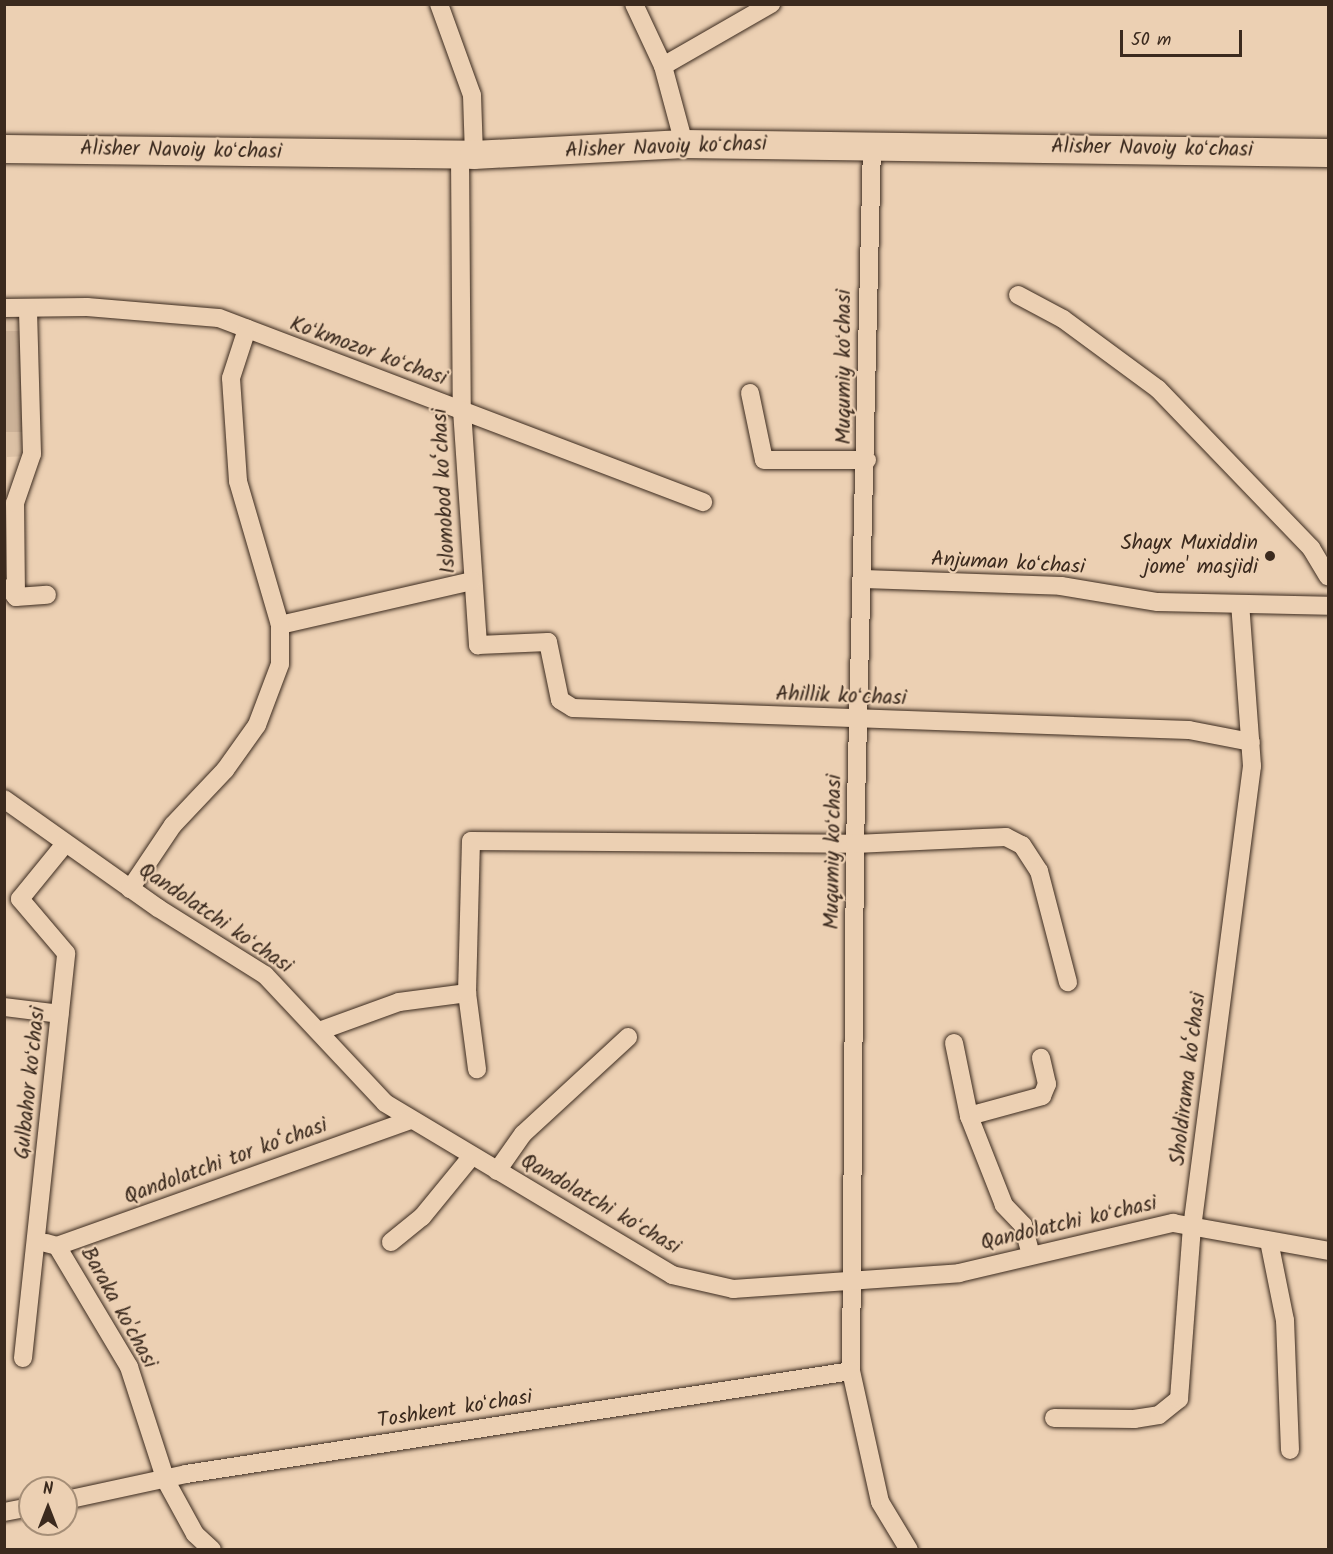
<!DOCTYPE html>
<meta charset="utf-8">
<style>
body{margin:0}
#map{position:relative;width:1333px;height:1554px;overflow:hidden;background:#ecd0b3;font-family:Kalam,sans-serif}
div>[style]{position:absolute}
.built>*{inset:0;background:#dcc1a5}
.green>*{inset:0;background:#ccb298;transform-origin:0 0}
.roads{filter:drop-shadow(0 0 2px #3b2a1e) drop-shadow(0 0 2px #3b2a1e)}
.minor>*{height:18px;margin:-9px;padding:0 9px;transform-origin:9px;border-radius:9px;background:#ecd0b3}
.primary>*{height:28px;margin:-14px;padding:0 14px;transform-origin:14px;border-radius:14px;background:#ecd0b3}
.dots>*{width:16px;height:16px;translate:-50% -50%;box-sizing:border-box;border:3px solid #ecd0b3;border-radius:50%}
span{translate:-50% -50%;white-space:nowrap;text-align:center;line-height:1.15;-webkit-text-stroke:4.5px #ecd0b3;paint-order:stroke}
.street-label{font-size:21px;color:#3b2a1e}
.poi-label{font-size:21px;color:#3b2a1e}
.right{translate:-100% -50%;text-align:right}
.frame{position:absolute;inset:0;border:6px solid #3b2a1e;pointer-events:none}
.north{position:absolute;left:18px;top:1476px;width:60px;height:60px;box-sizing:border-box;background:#ecd0b3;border:2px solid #a58e77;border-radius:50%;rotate:0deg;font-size:16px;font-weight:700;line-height:24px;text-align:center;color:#3b2a1e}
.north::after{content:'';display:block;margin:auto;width:21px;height:27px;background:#3b2a1e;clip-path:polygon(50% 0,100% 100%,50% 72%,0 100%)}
.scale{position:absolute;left:1120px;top:30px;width:122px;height:27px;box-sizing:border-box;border:3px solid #3b2a1e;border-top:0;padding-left:8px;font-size:18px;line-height:21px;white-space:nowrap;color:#3b2a1e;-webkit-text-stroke:4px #ecd0b3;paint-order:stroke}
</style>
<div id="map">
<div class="built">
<div style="clip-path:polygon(5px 316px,23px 316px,28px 456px,7px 457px,5px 561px)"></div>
</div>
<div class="green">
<div style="left:4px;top:331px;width:20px;height:101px"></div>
</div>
<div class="roads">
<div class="minor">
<div style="left:439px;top:4px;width:97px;rotate:70.1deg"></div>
<div style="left:472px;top:95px;width:60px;rotate:88.1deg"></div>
<div style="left:634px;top:4px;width:68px;rotate:64.9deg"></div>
<div style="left:663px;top:66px;width:81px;rotate:74.9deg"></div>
<div style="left:663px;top:66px;width:125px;rotate:-29.9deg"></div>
<div style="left:872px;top:145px;width:699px;rotate:91.39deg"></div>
<div style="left:855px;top:844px;width:527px;rotate:90.43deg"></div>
<div style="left:851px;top:1371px;width:134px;rotate:77.5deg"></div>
<div style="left:880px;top:1502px;width:56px;rotate:58.9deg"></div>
<div style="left:460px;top:155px;width:255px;rotate:89.6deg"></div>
<div style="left:462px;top:410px;width:236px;rotate:86.1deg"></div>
<div style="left:478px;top:645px;width:70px;rotate:-2.5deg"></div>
<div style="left:548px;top:642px;width:59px;rotate:78.3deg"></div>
<div style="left:560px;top:700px;width:15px;rotate:32deg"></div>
<div style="left:573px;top:708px;width:616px;rotate:2.05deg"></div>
<div style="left:1189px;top:730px;width:63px;rotate:11deg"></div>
<div style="left:1018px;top:295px;width:51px;rotate:28.1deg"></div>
<div style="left:1063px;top:319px;width:118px;rotate:36.4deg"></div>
<div style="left:1158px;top:389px;width:221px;rotate:46.1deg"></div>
<div style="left:1311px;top:548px;width:33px;rotate:59deg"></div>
<div style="left:4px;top:308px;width:83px;rotate:-0.7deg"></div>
<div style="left:87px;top:307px;width:132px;rotate:4.8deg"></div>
<div style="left:219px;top:318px;width:518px;rotate:20.82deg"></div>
<div style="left:750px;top:393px;width:68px;rotate:78.2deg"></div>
<div style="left:764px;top:460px;width:103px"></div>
<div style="left:864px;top:579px;width:197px;rotate:2deg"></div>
<div style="left:1061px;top:586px;width:98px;rotate:9.4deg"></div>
<div style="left:1158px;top:602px;width:170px;rotate:1.3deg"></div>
<div style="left:9px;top:588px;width:11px;rotate:52deg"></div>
<div style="left:16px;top:597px;width:31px;rotate:-4deg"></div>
<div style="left:16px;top:597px;width:94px;rotate:-90.6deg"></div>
<div style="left:15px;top:503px;width:52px;rotate:-70.9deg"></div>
<div style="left:32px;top:454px;width:146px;rotate:-91.6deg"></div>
<div style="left:280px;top:625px;width:197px;rotate:-12.9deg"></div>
<div style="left:4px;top:799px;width:189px;rotate:35.3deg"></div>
<div style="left:158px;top:908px;width:126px;rotate:32.1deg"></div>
<div style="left:265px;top:975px;width:175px;rotate:46.8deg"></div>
<div style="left:385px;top:1103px;width:335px;rotate:30.9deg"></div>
<div style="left:672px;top:1275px;width:63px;rotate:12.9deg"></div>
<div style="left:733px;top:1289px;width:227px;rotate:-4deg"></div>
<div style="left:959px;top:1273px;width:220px;rotate:-13.2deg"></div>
<div style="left:1173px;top:1223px;width:158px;rotate:10.2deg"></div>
<div style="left:130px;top:889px;width:77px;rotate:-56.1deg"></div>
<div style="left:173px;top:825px;width:76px;rotate:-46.6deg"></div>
<div style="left:225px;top:770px;width:55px;rotate:-54.6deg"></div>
<div style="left:257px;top:725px;width:65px;rotate:-69.3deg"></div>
<div style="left:280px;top:664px;width:39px;rotate:-90deg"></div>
<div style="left:280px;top:625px;width:150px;rotate:-106.3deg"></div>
<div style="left:238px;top:481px;width:103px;rotate:-93.9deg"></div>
<div style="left:231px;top:378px;width:52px;rotate:-71.9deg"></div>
<div style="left:467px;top:993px;width:77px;rotate:82.5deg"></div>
<div style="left:4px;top:1007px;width:56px;rotate:7.1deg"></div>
<div style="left:322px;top:1030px;width:82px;rotate:-20deg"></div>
<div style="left:399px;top:1002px;width:69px;rotate:-7.5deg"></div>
<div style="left:467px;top:993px;width:152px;rotate:-88.5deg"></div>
<div style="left:471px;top:841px;width:384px;rotate:0.4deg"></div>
<div style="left:855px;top:844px;width:151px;rotate:-2.7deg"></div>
<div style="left:1006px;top:837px;width:18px;rotate:27deg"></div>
<div style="left:1022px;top:845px;width:31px;rotate:57deg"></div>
<div style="left:1039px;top:871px;width:115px;rotate:75.4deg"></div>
<div style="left:954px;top:1043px;width:75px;rotate:78.4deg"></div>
<div style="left:497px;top:1171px;width:45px;rotate:-54.9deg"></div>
<div style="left:523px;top:1134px;width:143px;rotate:-42.7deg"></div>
<div style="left:1269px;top:1241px;width:81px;rotate:78.6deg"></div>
<div style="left:1285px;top:1320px;width:130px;rotate:87.8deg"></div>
<div style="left:391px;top:1242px;width:40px;rotate:-39deg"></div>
<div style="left:422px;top:1217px;width:79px;rotate:-50.7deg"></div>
<div style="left:46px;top:1243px;width:11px;rotate:15deg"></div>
<div style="left:57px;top:1246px;width:141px;rotate:59.2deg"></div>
<div style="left:129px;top:1367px;width:120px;rotate:72deg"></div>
<div style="left:166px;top:1481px;width:60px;rotate:61.3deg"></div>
<div style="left:195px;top:1534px;width:23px;rotate:43deg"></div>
<div style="left:57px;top:1246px;width:376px;rotate:-19.6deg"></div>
<div style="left:1031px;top:1255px;width:31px;rotate:-105deg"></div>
<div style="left:1023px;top:1225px;width:28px;rotate:-134deg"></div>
<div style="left:1004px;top:1205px;width:96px;rotate:-111.5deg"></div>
<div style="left:969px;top:1116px;width:76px;rotate:-15.3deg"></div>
<div style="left:1042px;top:1096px;width:13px;rotate:-67deg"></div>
<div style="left:1047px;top:1084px;width:27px;rotate:-103deg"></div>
<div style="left:23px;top:1358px;width:407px;rotate:-83.9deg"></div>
<div style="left:66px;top:953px;width:71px;rotate:-130.4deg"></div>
<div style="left:20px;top:899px;width:70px;rotate:-50.8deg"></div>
<div style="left:1054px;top:1418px;width:80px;rotate:0.7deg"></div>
<div style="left:1134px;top:1419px;width:25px;rotate:-9deg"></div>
<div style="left:1159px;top:1415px;width:26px;rotate:-39deg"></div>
<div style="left:1179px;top:1399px;width:171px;rotate:-85.7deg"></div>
<div style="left:1192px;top:1228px;width:466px;rotate:-82.6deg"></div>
<div style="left:1252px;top:766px;width:162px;rotate:-94.2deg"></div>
<div style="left:66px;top:1500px;width:123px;rotate:-12.2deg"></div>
<div style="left:186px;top:1474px;width:673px;rotate:-8.8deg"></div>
<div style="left:4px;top:1512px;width:26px;rotate:-11deg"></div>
</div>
<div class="primary">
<div style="left:4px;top:149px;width:470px;rotate:0.7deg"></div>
<div style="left:474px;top:155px;width:210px;rotate:-3deg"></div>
<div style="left:684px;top:144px;width:644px;rotate:0.8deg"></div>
</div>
</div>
<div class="dots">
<div style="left:1270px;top:556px;background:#3b2a1e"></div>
</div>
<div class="street-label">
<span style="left:666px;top:148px;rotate:-2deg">Alisher Navoiy koʻchasi</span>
<span style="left:1152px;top:149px;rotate:1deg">Alisher Navoiy koʻchasi</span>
<span style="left:181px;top:151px;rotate:1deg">Alisher Navoiy koʻchasi</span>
<span style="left:368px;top:352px;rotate:20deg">Koʻkmozor koʻchasi</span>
<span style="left:845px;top:367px;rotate:-90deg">Muqumiy koʻchasi</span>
<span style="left:445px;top:491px;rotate:-93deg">Islomobod ko‘chasi</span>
<span style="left:1008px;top:564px;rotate:3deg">Anjuman koʻchasi</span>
<span style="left:841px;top:697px;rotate:2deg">Ahillik koʻchasi</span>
<span style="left:834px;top:852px;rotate:-89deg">Muqumiy koʻchasi</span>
<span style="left:215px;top:919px;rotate:34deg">Qandolatchi koʻchasi</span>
<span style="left:1189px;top:1079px;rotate:-83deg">Sholdirama ko‘chasi</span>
<span style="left:31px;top:1083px;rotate:-84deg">Gulbahor koʻchasi</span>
<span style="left:226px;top:1162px;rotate:-20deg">Qandolatchi tor ko‘chasi</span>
<span style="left:600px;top:1205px;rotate:30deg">Qandolatchi koʻchasi</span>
<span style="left:1069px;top:1224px;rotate:-13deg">Qandolatchi koʻchasi</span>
<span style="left:118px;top:1308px;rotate:61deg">Baraka ko'chasi</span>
<span style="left:455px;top:1410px;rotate:-9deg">Toshkent koʻchasi</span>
</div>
<div class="poi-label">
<span class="right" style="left:1258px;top:556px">Shayx Muxiddin<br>jome' masjidi</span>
</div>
<div class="frame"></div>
<div class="north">N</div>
<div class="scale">50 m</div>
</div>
